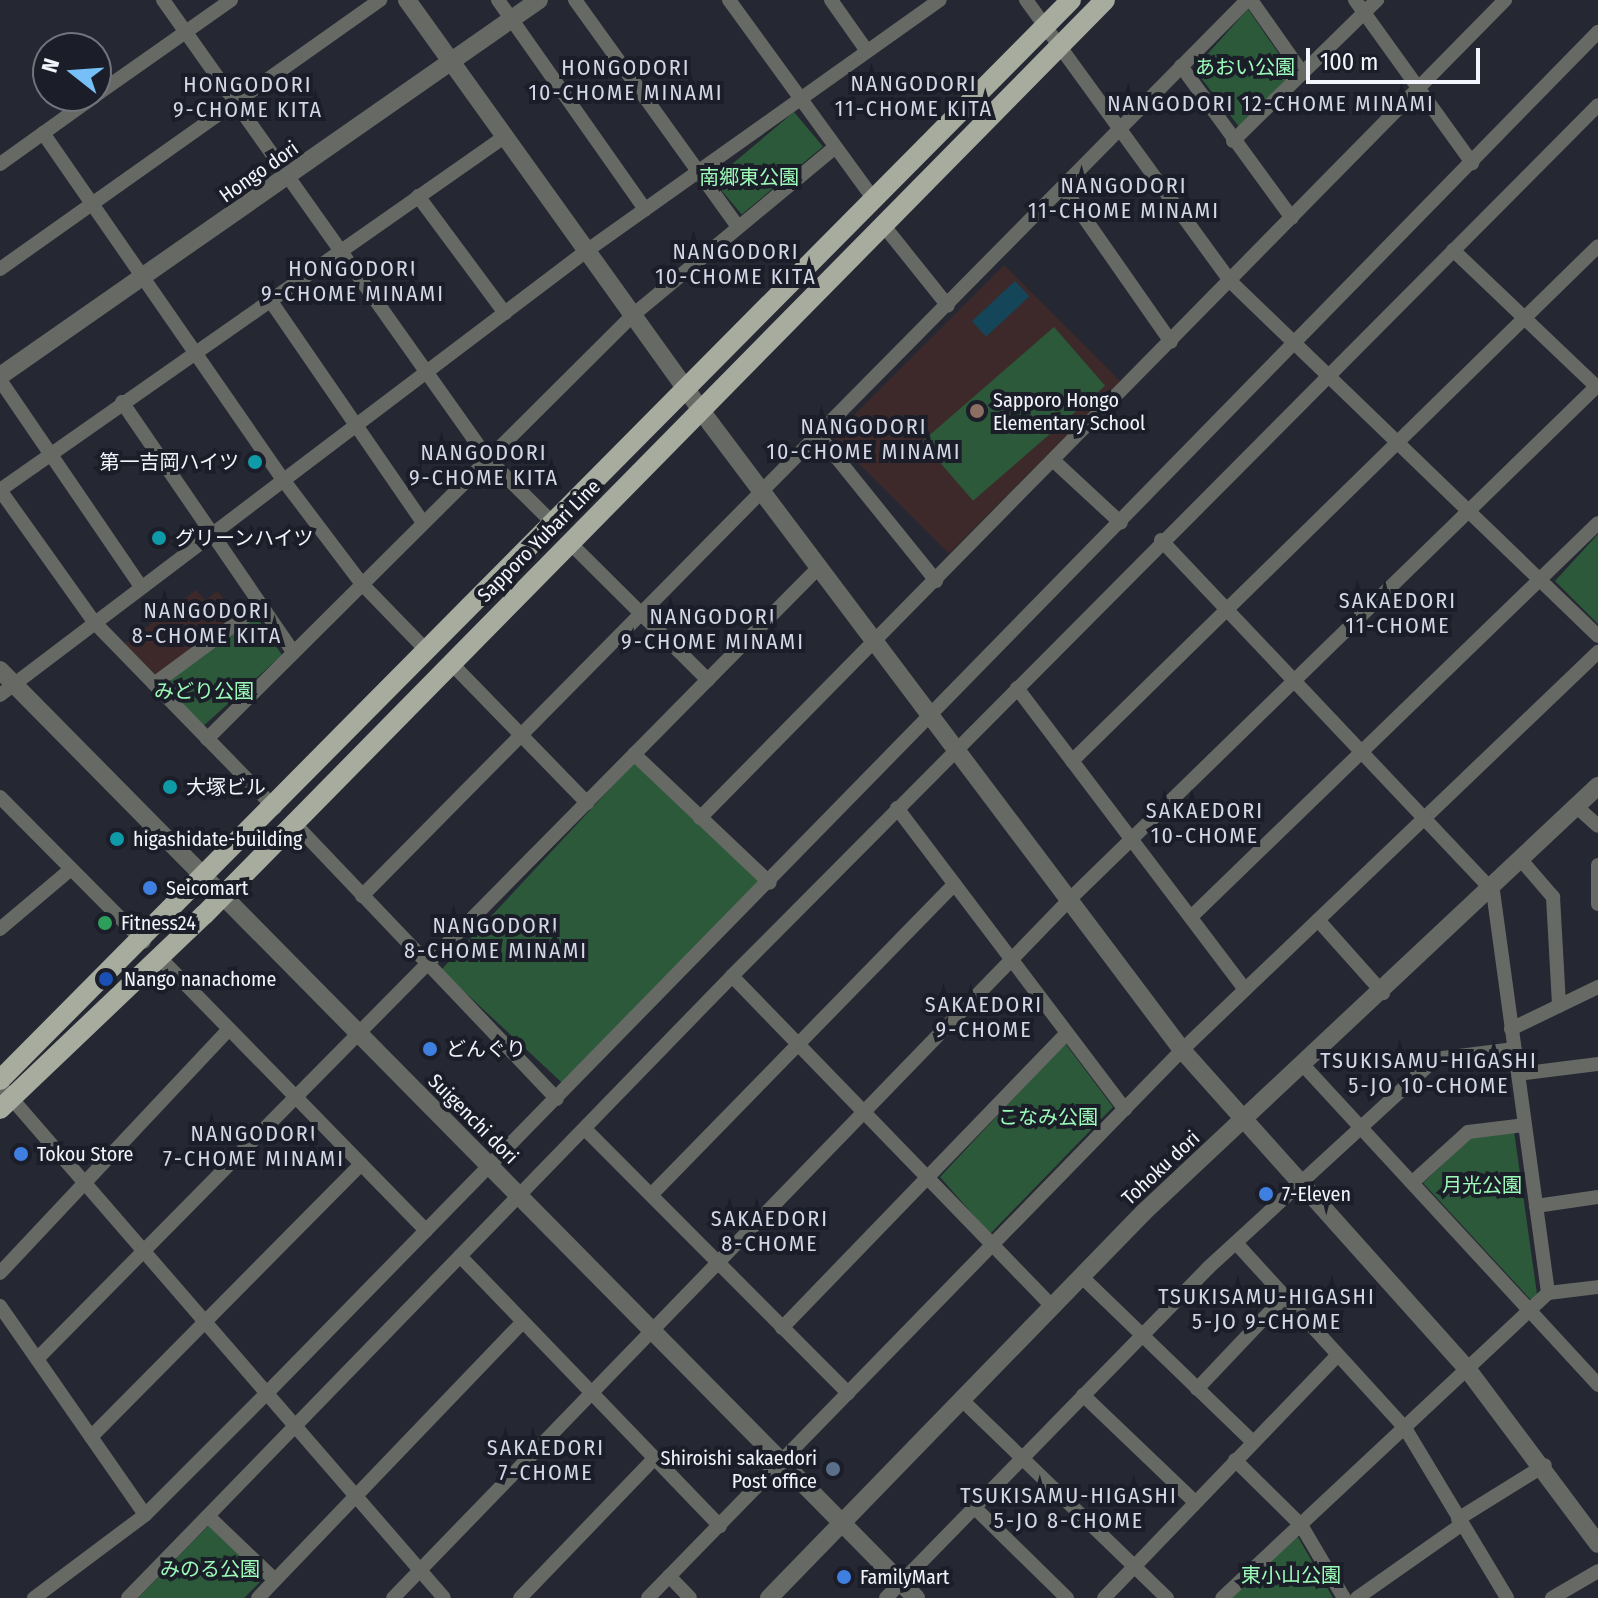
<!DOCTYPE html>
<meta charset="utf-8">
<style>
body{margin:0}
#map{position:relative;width:1598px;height:1598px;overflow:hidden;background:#252732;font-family:"Fira Sans Condensed","Noto Sans JP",sans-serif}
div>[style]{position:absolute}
.education>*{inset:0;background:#3d292a;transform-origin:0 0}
.green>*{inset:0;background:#2c593a;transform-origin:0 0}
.water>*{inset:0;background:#154558;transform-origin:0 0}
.minor>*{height:14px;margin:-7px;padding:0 7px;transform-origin:7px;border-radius:7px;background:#676a64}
.tertiary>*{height:18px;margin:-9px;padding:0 9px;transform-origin:9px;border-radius:9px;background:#676a64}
.primary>*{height:20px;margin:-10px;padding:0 10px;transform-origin:10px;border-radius:10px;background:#a7ac9f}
.dots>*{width:22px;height:22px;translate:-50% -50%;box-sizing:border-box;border:4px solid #1b1d28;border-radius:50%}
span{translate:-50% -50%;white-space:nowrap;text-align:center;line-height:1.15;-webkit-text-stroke:8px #1b1d28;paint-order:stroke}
.park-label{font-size:20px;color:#9cfbb8}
.street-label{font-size:20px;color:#f3f4fc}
.poi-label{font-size:20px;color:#f3f4fc}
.left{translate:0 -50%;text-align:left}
.right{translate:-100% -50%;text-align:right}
.neighbourhood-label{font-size:22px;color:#d4d7e7;letter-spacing:2px}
.north{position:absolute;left:32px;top:32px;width:80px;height:80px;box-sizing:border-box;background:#1b1d28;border:2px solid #71737d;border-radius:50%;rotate:287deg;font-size:22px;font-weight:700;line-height:32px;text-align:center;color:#f3f4fc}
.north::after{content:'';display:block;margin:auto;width:28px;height:36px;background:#76c0f7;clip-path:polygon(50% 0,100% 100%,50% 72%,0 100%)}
.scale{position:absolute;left:1306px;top:48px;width:174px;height:36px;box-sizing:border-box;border:4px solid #f3f4fc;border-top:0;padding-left:10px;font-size:24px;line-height:28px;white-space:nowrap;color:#f3f4fc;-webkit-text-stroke:6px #1b1d28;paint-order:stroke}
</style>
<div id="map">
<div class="education">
<div style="left:1004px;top:265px;width:165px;height:243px;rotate:45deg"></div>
<div style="clip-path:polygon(196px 590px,205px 600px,218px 591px,238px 619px,157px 677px,124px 644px)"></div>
</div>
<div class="green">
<div style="clip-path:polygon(1248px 9px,1292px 73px,1240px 128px,1194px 69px)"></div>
<div style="left:794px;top:112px;width:45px;height:106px;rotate:50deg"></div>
<div style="left:1054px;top:327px;width:78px;height:175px;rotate:49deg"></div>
<div style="clip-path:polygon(1598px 534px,1598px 624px,1555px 581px)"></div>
<div style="clip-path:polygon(256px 616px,282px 655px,200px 729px,161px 687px)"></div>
<div style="left:634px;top:763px;width:172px;height:283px;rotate:43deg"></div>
<div style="clip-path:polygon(1065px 1043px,1113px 1107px,990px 1234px,940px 1177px)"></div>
<div style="clip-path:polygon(1514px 1131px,1537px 1294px,1531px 1300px,1423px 1183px,1472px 1137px)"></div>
<div style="clip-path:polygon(209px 1525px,264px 1578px,244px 1598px,138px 1598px)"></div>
<div style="clip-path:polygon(1298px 1537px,1333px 1598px,1231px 1598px,1294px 1539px)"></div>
</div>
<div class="water">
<div style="left:1015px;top:281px;width:21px;height:59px;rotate:47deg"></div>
</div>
<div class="minor">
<div style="left:163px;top:0;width:562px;rotate:54.7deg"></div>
<div style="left:488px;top:459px;width:93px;rotate:44.6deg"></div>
<div style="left:498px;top:0;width:256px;rotate:54.9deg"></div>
<div style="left:575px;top:0;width:279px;rotate:54.3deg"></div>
<div style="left:729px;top:0;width:248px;rotate:54deg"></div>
<div style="left:831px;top:0;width:62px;rotate:54.8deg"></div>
<div style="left:1026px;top:0;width:347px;rotate:54deg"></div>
<div style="left:1230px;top:281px;width:511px;rotate:43.97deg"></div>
<div style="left:1251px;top:0;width:90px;rotate:54.9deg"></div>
<div style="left:1355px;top:0;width:201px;rotate:54.3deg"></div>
<div style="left:1181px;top:66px;width:188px;rotate:53.9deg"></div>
<div style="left:96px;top:95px;width:165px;rotate:-35.1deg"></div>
<div style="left:43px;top:133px;width:418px;rotate:55.3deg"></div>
<div style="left:281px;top:477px;width:134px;rotate:52.9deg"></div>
<div style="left:362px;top:584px;width:95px;rotate:45.9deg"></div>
<div style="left:1233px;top:141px;width:202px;rotate:-44.4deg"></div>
<div style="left:0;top:164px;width:117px;rotate:-35.6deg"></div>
<div style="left:1065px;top:190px;width:185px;rotate:55.1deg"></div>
<div style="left:418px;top:196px;width:146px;rotate:53.4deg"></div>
<div style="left:884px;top:226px;width:102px;rotate:51.3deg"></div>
<div style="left:1453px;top:250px;width:200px;rotate:43.6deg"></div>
<div style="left:0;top:269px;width:466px;rotate:-35.3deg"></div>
<div style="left:270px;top:300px;width:270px;rotate:55.5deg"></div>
<div style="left:0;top:380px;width:248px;rotate:55.7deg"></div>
<div style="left:122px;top:402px;width:303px;rotate:55.6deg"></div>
<div style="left:820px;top:437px;width:185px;rotate:51.1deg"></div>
<div style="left:1054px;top:461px;width:91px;rotate:42.8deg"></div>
<div style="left:0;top:490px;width:615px;rotate:-35.01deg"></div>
<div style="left:0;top:490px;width:163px;rotate:54.5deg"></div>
<div style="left:95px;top:623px;width:258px;rotate:45.8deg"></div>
<div style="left:1161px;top:540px;width:483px;rotate:46.6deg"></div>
<div style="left:1493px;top:891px;width:406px;rotate:82.2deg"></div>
<div style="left:1548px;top:1293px;width:446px;rotate:136.9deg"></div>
<div style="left:571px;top:544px;width:193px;rotate:44.8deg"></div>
<div style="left:452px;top:664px;width:194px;rotate:45.8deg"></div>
<div style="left:154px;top:684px;width:133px;rotate:-36.4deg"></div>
<div style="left:1017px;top:688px;width:378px;rotate:52.9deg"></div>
<div style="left:0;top:695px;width:734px;rotate:-37.14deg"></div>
<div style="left:585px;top:252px;width:435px;rotate:-35.4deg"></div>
<div style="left:207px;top:739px;width:601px;rotate:-44.87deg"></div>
<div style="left:633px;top:315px;width:263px;rotate:-39.7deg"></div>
<div style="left:634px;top:754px;width:187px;rotate:43.5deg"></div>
<div style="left:1072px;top:761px;width:736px;rotate:-44.39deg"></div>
<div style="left:0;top:797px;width:204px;rotate:45.2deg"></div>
<div style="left:1577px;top:807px;width:28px;rotate:42deg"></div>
<div style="left:897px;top:808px;width:378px;rotate:52.9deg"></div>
<div style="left:700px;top:818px;width:1148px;rotate:-45.46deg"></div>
<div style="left:294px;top:823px;width:381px;rotate:46.4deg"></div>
<div style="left:1522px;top:861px;width:48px;rotate:49.3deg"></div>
<div style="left:1553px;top:897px;width:109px;rotate:86.8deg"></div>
<div style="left:1598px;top:865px;width:39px;rotate:90deg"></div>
<div style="left:362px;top:896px;width:1259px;rotate:-45.35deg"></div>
<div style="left:1191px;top:917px;width:566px;rotate:-44.07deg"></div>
<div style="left:1318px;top:920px;width:98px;rotate:48.3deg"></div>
<div style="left:0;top:929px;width:93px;rotate:-40.2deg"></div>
<div style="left:160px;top:958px;width:381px;rotate:45.7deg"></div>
<div style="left:732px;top:976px;width:460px;rotate:45.9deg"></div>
<div style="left:1511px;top:1029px;width:97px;rotate:-25.8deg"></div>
<div style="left:1304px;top:1066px;width:434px;rotate:47.3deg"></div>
<div style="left:1518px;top:1074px;width:81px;rotate:-7.1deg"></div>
<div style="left:0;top:1085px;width:678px;rotate:49.12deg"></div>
<div style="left:585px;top:1129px;width:373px;rotate:45.1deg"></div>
<div style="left:1414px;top:1181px;width:73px;rotate:-42.2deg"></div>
<div style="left:1468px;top:1132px;width:56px;rotate:-7.1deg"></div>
<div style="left:652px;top:1194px;width:433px;rotate:-45.7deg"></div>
<div style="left:1536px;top:1206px;width:63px;rotate:-8.3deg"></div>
<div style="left:1236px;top:1243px;width:251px;rotate:47.6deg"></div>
<div style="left:1405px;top:1428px;width:198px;rotate:59deg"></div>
<div style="left:460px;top:1256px;width:375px;rotate:46.1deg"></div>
<div style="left:0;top:1273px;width:333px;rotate:-46.8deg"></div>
<div style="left:1081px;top:1276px;width:239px;rotate:44deg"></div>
<div style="left:1548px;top:1293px;width:50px;rotate:-6.8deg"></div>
<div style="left:0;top:1306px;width:254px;rotate:55.2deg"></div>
<div style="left:782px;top:1328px;width:410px;rotate:-46deg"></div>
<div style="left:37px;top:1359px;width:1113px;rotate:-45.36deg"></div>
<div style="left:1197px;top:1389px;width:129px;rotate:-46.6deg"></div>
<div style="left:1083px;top:1395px;width:155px;rotate:43.7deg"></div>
<div style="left:962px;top:1400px;width:285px;rotate:44deg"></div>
<div style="left:91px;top:1437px;width:384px;rotate:-45.3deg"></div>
<div style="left:1235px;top:1460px;width:93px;rotate:44.6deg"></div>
<div style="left:1301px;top:1525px;width:85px;rotate:59.5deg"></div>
<div style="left:975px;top:1508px;width:129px;rotate:44.4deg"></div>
<div style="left:209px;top:1517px;width:91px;rotate:43.7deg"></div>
<div style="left:1458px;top:1519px;width:102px;rotate:-31.8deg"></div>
<div style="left:669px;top:1576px;width:30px;rotate:46deg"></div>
<div style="left:34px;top:1598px;width:139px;rotate:-36.8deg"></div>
<div style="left:145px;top:1515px;width:173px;rotate:-45deg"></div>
<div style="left:267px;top:1393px;width:1904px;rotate:-45.64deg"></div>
<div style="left:128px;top:1598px;width:867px;rotate:-45.84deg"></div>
<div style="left:732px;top:976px;width:1228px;rotate:-45.16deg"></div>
<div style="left:258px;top:1598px;width:381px;rotate:-46.2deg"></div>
<div style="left:393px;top:1598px;width:975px;rotate:-45.91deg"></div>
<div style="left:1071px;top:898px;width:735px;rotate:-44.23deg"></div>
<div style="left:520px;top:1598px;width:192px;rotate:-46.1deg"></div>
<div style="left:648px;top:1598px;width:765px;rotate:-45.74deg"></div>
<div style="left:1182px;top:1050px;width:576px;rotate:-43.73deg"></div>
<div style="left:886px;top:1598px;width:461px;rotate:-45.7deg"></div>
<div style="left:1208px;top:1268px;width:309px;rotate:-42.6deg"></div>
<div style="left:1435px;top:1059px;width:80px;rotate:-7.2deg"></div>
<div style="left:1104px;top:1598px;width:337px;rotate:-46.1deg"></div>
<div style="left:1357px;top:1598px;width:127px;rotate:-35.1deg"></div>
<div style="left:1552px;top:1598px;width:53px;rotate:-30.4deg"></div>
</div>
<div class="tertiary">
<div style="left:407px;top:0;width:522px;rotate:54.36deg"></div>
<div style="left:711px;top:424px;width:783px;rotate:53.04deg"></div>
<div style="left:1182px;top:1050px;width:429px;rotate:48.2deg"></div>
<div style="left:1468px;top:1370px;width:217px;rotate:53.2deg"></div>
<div style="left:0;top:376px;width:657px;rotate:-34.9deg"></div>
<div style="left:0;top:670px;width:1304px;rotate:45.37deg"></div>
<div style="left:769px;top:1598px;width:538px;rotate:-45.83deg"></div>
<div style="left:1144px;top:1212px;width:623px;rotate:-43.18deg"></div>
</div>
<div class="primary">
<div style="left:0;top:1080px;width:1521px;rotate:-45.24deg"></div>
<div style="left:0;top:1109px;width:282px;rotate:-43.6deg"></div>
<div style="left:204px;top:915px;width:1284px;rotate:-45.44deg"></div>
</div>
<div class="dots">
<div style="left:977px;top:411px;background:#8d6e63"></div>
<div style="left:255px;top:462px;background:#0f9aa8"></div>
<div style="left:159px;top:538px;background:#0f9aa8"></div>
<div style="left:170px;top:787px;background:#0f9aa8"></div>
<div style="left:117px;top:839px;background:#0f9aa8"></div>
<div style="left:150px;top:888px;background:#3f7fe0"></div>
<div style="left:105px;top:923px;background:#2e9e5b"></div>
<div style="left:106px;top:979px;background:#1a4fb4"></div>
<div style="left:430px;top:1049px;background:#3f7fe0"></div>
<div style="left:21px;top:1154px;background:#3f7fe0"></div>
<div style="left:1266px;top:1194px;background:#3f7fe0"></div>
<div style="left:833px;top:1469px;background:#5c6f8a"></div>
<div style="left:844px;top:1577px;background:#3f7fe0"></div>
</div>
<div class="park-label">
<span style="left:1245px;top:67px">あおい公園</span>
<span style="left:749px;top:177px">南郷東公園</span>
<span style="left:204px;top:691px">みどり公園</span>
<span style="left:1048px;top:1117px">こなみ公園</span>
<span style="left:1482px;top:1185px">月光公園</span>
<span style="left:210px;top:1569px">みのる公園</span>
<span style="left:1291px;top:1575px">東小山公園</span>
</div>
<div class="street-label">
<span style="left:259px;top:172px;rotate:-35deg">Hongo dori</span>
<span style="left:539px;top:541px;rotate:-45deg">Sapporo Yubari Line</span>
<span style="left:473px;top:1119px;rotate:45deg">Suigenchi dori</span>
<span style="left:1161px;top:1168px;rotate:-43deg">Tohoku dori</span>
</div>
<div class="poi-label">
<span class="left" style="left:993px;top:412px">Sapporo Hongo<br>Elementary School</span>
<span class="right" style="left:239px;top:462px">第一吉岡ハイツ</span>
<span class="left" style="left:175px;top:538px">グリーンハイツ</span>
<span class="left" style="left:186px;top:787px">大塚ビル</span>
<span class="left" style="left:133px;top:839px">higashidate-building</span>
<span class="left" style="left:166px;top:888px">Seicomart</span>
<span class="left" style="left:121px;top:923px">Fitness24</span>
<span class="left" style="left:124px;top:979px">Nango nanachome</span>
<span class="left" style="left:446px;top:1049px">どんぐり</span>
<span class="left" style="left:37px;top:1154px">Tokou Store</span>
<span class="left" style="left:1282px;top:1194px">7-Eleven</span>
<span class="right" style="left:817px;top:1470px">Shiroishi sakaedori<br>Post office</span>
<span class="left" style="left:860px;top:1577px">FamilyMart</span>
</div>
<div class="neighbourhood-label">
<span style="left:626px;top:80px">HONGODORI<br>10-CHOME MINAMI</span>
<span style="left:914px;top:96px">NANGODORI<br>11-CHOME KITA</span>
<span style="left:248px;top:97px">HONGODORI<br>9-CHOME KITA</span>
<span style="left:1271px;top:104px">NANGODORI 12-CHOME MINAMI</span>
<span style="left:1124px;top:198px">NANGODORI<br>11-CHOME MINAMI</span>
<span style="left:736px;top:264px">NANGODORI<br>10-CHOME KITA</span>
<span style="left:353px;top:281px">HONGODORI<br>9-CHOME MINAMI</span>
<span style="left:864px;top:439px">NANGODORI<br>10-CHOME MINAMI</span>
<span style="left:484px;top:465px">NANGODORI<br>9-CHOME KITA</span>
<span style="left:1398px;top:613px">SAKAEDORI<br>11-CHOME</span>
<span style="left:207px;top:623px">NANGODORI<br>8-CHOME KITA</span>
<span style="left:713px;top:629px">NANGODORI<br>9-CHOME MINAMI</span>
<span style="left:1205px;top:823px">SAKAEDORI<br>10-CHOME</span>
<span style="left:496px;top:938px">NANGODORI<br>8-CHOME MINAMI</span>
<span style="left:984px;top:1017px">SAKAEDORI<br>9-CHOME</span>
<span style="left:1429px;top:1073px">TSUKISAMU-HIGASHI<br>5-JO 10-CHOME</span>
<span style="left:254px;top:1146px">NANGODORI<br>7-CHOME MINAMI</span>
<span style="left:770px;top:1231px">SAKAEDORI<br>8-CHOME</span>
<span style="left:1267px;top:1309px">TSUKISAMU-HIGASHI<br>5-JO 9-CHOME</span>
<span style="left:546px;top:1460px">SAKAEDORI<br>7-CHOME</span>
<span style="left:1069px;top:1508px">TSUKISAMU-HIGASHI<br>5-JO 8-CHOME</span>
</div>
<div class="north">N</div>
<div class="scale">100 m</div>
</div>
